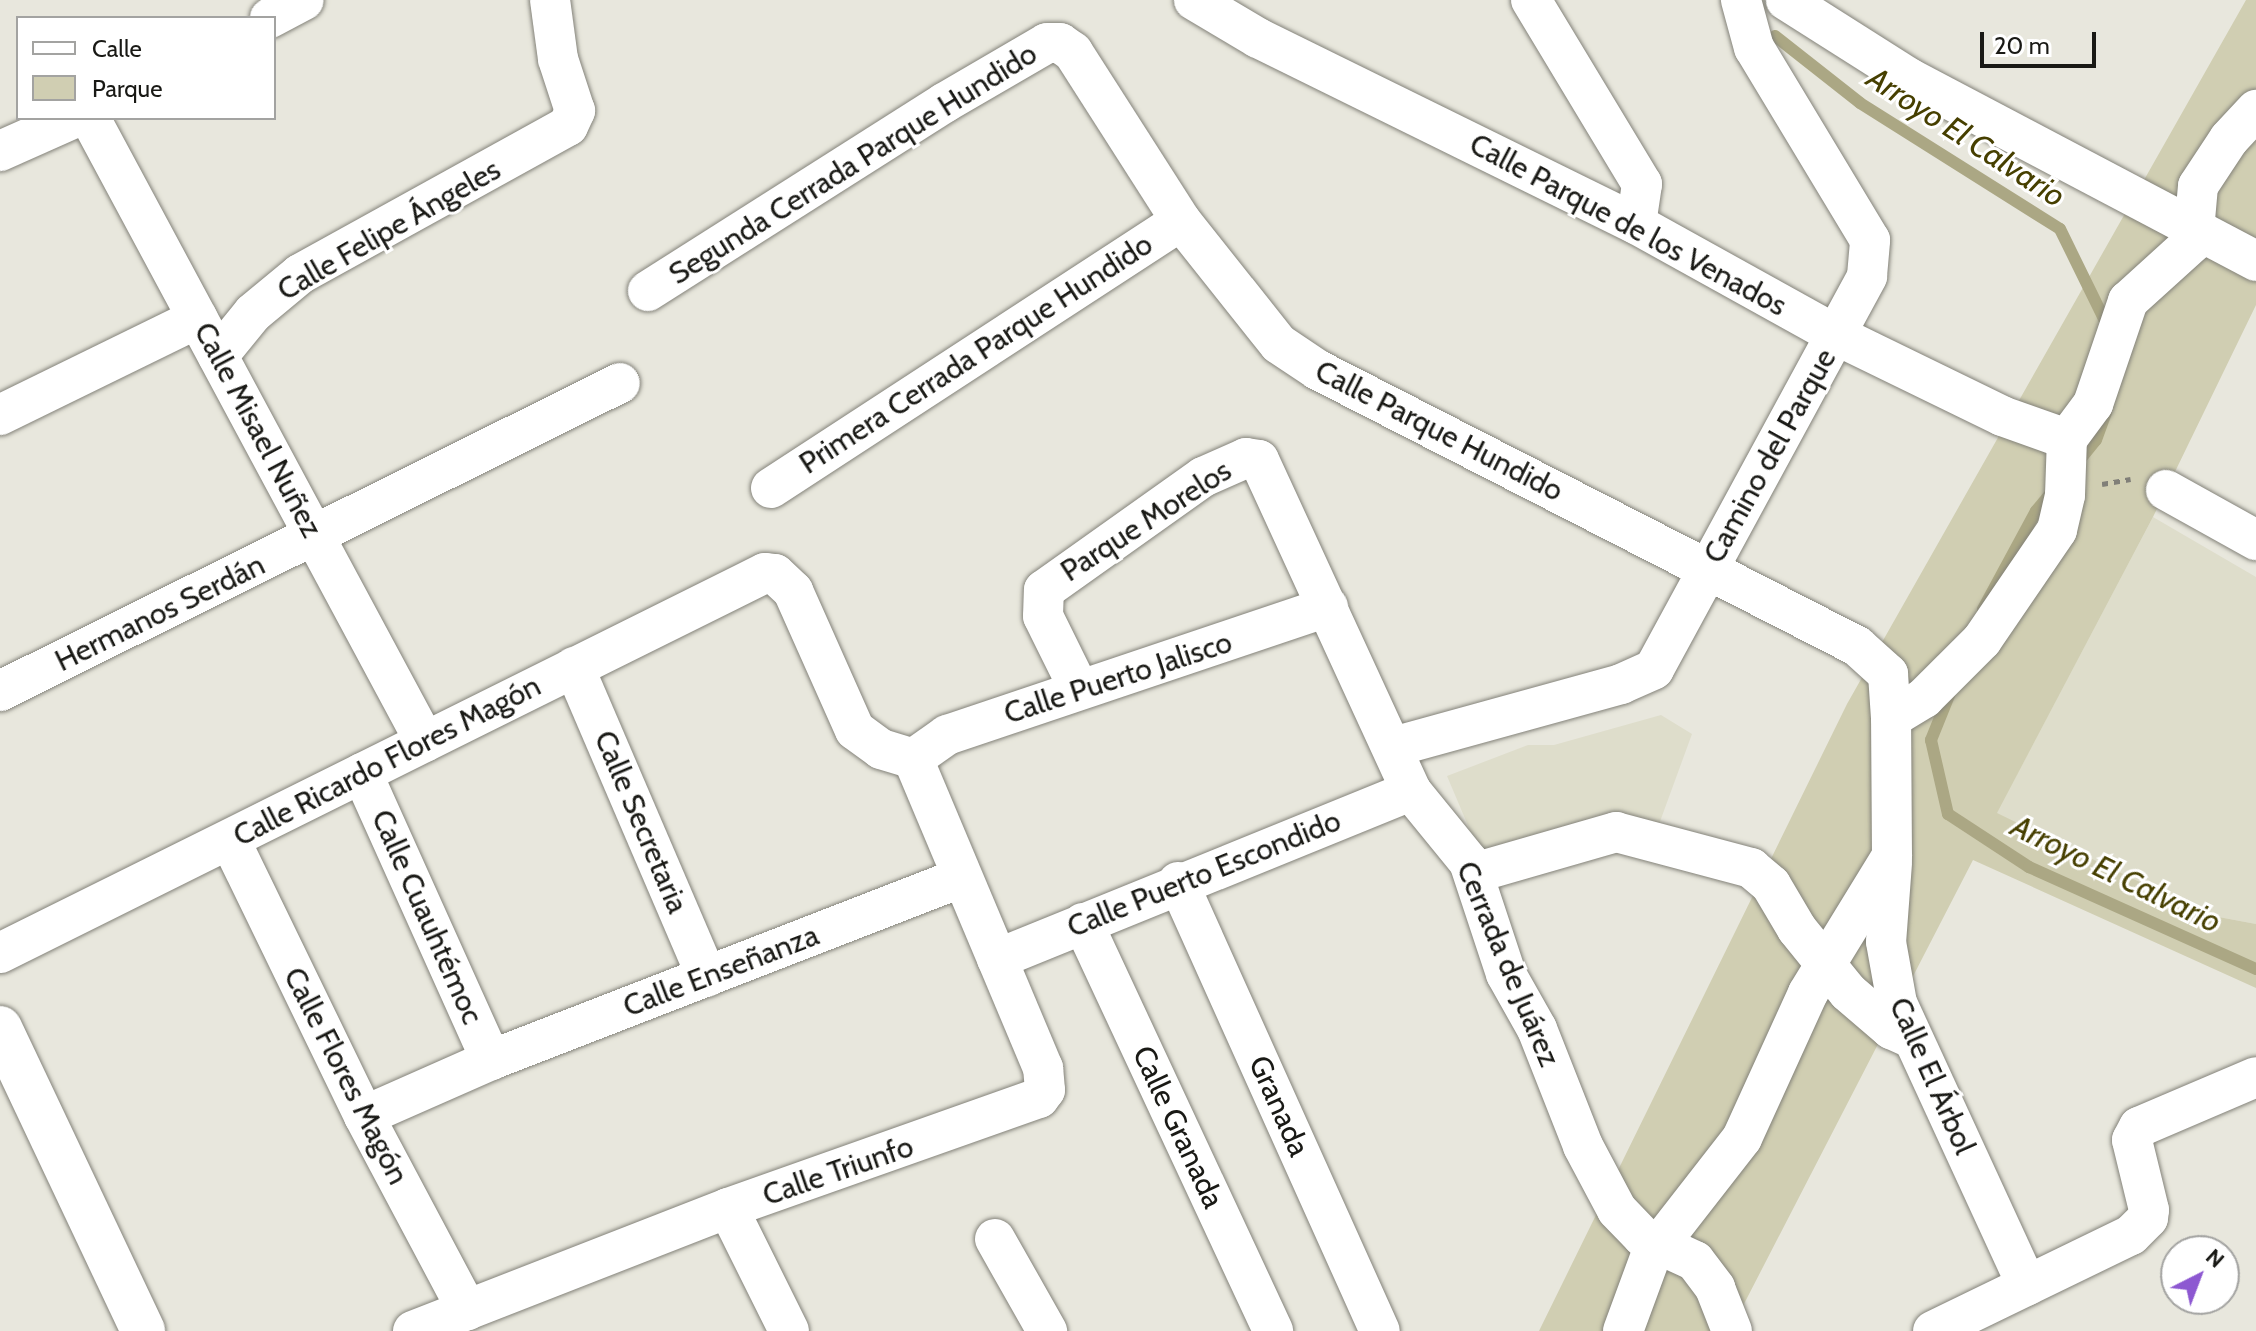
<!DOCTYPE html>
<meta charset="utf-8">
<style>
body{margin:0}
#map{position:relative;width:2256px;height:1331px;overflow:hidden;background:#e8e7dd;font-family:Cabin,sans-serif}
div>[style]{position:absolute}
.built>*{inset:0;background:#deddcb}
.green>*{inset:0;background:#d0ceb2}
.stream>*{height:12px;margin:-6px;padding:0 6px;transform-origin:6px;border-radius:6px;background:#aba784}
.path>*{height:5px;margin-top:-2.5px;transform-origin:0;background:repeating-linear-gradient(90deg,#807f78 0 6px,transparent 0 12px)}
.roads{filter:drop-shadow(0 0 2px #838279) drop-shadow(0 0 2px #838279)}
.street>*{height:40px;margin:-20px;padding:0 20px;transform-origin:20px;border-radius:20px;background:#fff}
.secondary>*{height:44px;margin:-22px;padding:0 22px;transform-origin:22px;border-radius:22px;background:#fff}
span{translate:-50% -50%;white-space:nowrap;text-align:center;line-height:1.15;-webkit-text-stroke:6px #fff;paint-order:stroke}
.street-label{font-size:30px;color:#191915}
.water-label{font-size:32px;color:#463f00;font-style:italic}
.legend{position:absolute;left:16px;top:16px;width:260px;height:104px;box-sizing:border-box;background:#fff;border:2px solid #a3a3a1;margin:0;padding:10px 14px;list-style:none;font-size:24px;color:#191915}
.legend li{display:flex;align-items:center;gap:16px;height:40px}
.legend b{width:40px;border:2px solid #a3a3a1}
.north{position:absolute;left:2160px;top:1235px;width:80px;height:80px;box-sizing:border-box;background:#fff;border:2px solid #a3a3a1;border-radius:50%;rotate:42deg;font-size:22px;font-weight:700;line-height:32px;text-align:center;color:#191915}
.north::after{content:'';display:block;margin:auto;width:28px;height:36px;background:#8d58d1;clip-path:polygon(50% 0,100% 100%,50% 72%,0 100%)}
.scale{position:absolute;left:1980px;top:32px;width:116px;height:36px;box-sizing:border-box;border:4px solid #191915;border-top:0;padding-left:10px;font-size:24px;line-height:28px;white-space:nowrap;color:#191915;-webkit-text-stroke:6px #fff;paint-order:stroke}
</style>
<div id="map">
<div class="built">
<div style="clip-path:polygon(2153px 517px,2256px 577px,2256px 924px,2208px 915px,1996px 814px)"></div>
<div style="clip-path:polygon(1661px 715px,1692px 734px,1658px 827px,1483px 861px,1447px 776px,1528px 745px,1554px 745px)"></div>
</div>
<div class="green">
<div style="clip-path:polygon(2246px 0,2256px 0,2256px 305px,2153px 517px,1997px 813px,2208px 915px,2256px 924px,2256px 988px,1973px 860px,1730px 1331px,1539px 1331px,1847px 704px)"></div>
</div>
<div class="stream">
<div style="left:1775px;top:36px;width:108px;rotate:38.2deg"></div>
<div style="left:1860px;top:103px;width:236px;rotate:32.2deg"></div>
<div style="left:2060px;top:229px;width:111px;rotate:63.9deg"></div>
<div style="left:2078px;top:462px;width:28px;rotate:-51deg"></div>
<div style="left:2096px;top:440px;width:29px;rotate:-70deg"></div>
<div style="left:1983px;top:609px;width:111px;rotate:-61.6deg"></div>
<div style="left:2036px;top:511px;width:26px;rotate:-50deg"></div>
<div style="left:1950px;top:693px;width:51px;rotate:112deg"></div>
<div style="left:1931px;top:740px;width:76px;rotate:77.1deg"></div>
<div style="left:1948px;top:814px;width:97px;rotate:33.2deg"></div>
<div style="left:2029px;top:867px;width:249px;rotate:24.2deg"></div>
</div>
<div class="path">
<div style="left:2102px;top:484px;width:29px;rotate:-10deg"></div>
</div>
<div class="roads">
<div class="street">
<div style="left:1194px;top:0;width:74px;rotate:30.7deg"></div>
<div style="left:1258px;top:38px;width:421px;rotate:26.2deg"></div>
<div style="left:1636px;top:224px;width:229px;rotate:29deg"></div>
<div style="left:1836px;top:335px;width:185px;rotate:26deg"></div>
<div style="left:2002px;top:416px;width:69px;rotate:19.5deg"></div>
<div style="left:1531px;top:0;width:215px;rotate:58.9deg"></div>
<div style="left:1642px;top:184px;width:40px;rotate:98.5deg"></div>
<div style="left:1786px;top:0;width:146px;rotate:32.4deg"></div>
<div style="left:1909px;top:78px;width:392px;rotate:27.8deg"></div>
<div style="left:270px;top:18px;width:38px;rotate:-28deg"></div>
<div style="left:90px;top:118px;width:708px;rotate:61.77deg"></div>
<div style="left:0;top:151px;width:81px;rotate:-24deg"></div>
<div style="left:648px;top:291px;width:351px;rotate:-32.4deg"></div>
<div style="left:944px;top:103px;width:119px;rotate:-30.2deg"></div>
<div style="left:1047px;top:43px;width:13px"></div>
<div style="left:1060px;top:43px;width:16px;rotate:35deg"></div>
<div style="left:1073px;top:52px;width:201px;rotate:57.4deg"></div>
<div style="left:1181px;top:221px;width:157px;rotate:51.5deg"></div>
<div style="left:1279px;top:344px;width:47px;rotate:33.7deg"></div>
<div style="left:1318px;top:370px;width:606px;rotate:27.12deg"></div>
<div style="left:1857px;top:646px;width:42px;rotate:42.1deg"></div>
<div style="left:1888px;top:674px;width:44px;rotate:86.1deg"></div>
<div style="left:218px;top:356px;width:55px;rotate:-50.9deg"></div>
<div style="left:253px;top:313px;width:61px;rotate:-39.7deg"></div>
<div style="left:300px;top:274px;width:306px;rotate:-28.9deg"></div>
<div style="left:568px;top:126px;width:17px;rotate:-65deg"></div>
<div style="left:575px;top:111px;width:55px;rotate:-108.1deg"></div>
<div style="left:558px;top:59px;width:60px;rotate:-97.7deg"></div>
<div style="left:0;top:415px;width:220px;rotate:-26.1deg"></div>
<div style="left:771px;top:488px;width:489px;rotate:-33.1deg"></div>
<div style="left:2166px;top:490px;width:103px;rotate:29.1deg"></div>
<div style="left:574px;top:667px;width:337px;rotate:66.8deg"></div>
<div style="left:1079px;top:689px;width:81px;rotate:-116.3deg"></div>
<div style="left:1043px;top:616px;width:26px;rotate:-88deg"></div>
<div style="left:1044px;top:590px;width:195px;rotate:-35.4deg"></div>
<div style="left:1203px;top:477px;width:47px;rotate:-23.8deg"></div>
<div style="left:1246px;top:458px;width:13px;rotate:9deg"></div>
<div style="left:1259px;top:460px;width:364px;rotate:65.3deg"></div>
<div style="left:1411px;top:791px;width:92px;rotate:50.8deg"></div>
<div style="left:1469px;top:862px;width:118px;rotate:71.7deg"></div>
<div style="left:1506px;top:974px;width:63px;rotate:60.6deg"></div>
<div style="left:1537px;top:1029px;width:126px;rotate:68.5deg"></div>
<div style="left:1583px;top:1146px;width:72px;rotate:62deg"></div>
<div style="left:1617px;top:1210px;width:37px;rotate:46deg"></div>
<div style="left:1643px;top:1237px;width:57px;rotate:24.8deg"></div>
<div style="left:1695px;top:1261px;width:34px;rotate:53deg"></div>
<div style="left:1715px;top:1288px;width:46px;rotate:68.4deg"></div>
<div style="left:0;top:691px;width:692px;rotate:-26.42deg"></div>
<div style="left:1393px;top:747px;width:237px;rotate:-15.4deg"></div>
<div style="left:1621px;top:684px;width:36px;rotate:-24deg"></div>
<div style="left:1654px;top:669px;width:447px;rotate:-61.5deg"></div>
<div style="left:1867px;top:276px;width:36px;rotate:-85deg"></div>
<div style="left:1870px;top:240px;width:224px;rotate:-121.1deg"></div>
<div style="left:1754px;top:48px;width:50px;rotate:-105.2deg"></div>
<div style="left:913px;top:759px;width:42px;rotate:-35.2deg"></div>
<div style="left:947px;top:735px;width:402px;rotate:-18.6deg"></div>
<div style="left:362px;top:773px;width:315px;rotate:65.8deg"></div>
<div style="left:230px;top:840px;width:307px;rotate:64.1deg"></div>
<div style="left:364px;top:1116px;width:220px;rotate:62deg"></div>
<div style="left:1892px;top:863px;width:79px;rotate:94.3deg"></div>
<div style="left:1886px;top:942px;width:62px;rotate:79.8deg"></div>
<div style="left:1897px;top:1003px;width:311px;rotate:65.3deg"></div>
<div style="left:1474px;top:873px;width:148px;rotate:-16.1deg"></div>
<div style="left:1616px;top:832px;width:140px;rotate:14.9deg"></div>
<div style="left:1751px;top:868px;width:26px;rotate:40deg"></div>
<div style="left:1771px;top:885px;width:51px;rotate:59.4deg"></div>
<div style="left:1797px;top:929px;width:81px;rotate:51deg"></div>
<div style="left:1848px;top:992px;width:57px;rotate:40.7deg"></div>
<div style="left:1891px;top:1029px;width:22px;rotate:24deg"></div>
<div style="left:1178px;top:882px;width:492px;rotate:65.8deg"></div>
<div style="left:1083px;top:923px;width:450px;rotate:65deg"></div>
<div style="left:0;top:953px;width:854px;rotate:-26.42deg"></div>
<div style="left:765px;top:573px;width:10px;rotate:6deg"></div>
<div style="left:775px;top:574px;width:25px;rotate:43deg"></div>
<div style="left:793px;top:591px;width:152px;rotate:66deg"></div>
<div style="left:855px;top:730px;width:32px;rotate:36deg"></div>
<div style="left:881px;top:749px;width:34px;rotate:17deg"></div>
<div style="left:997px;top:959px;width:447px;rotate:-22.1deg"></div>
<div style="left:364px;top:1116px;width:139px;rotate:-23.8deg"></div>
<div style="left:491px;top:1060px;width:503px;rotate:-21.21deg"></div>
<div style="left:728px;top:1208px;width:137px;rotate:63.6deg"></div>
<div style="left:995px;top:1239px;width:106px;rotate:60.5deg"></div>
<div style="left:413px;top:1331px;width:338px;rotate:-21.3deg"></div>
<div style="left:728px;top:1208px;width:330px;rotate:-19.5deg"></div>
<div style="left:1039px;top:1098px;width:10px;rotate:-53deg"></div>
<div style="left:1045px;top:1090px;width:22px;rotate:-95deg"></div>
<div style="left:1043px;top:1068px;width:335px;rotate:-112.8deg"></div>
<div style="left:1623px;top:1331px;width:81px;rotate:-69.8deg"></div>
<div style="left:1651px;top:1255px;width:148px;rotate:-52.1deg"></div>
<div style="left:1742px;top:1138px;width:159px;rotate:-65.5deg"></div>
<div style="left:1808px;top:993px;width:161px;rotate:-58.5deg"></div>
<div style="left:1892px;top:856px;width:138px;rotate:-90.4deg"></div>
<div style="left:1891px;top:718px;width:39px;rotate:-31deg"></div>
<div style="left:1924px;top:698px;width:82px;rotate:-45deg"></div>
<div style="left:1982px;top:640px;width:133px;rotate:-55.7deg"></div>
<div style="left:2057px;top:530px;width:36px;rotate:-77deg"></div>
<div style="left:2065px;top:495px;width:56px;rotate:-88deg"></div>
<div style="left:2067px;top:439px;width:44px;rotate:-53.4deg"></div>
<div style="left:2093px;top:404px;width:109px;rotate:-71.2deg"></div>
<div style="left:2128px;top:301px;width:88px;rotate:-42.2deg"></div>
<div style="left:2193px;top:242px;width:56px;rotate:-84.9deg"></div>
<div style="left:2198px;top:186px;width:56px;rotate:-56.6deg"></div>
<div style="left:2229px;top:139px;width:40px;rotate:-47deg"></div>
<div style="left:1933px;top:1331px;width:220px;rotate:-25.9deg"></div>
<div style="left:2131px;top:1235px;width:24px;rotate:-45deg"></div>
<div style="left:2148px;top:1218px;width:8px;rotate:-83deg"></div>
<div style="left:2149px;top:1210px;width:72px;rotate:-103.7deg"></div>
<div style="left:2132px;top:1140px;width:15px;rotate:-62deg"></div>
<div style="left:2139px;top:1127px;width:127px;rotate:-23.1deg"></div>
</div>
<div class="secondary">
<div style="left:0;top:1028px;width:335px;rotate:64.7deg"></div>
</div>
</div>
<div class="street-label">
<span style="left:853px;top:164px;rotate:-32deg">Segunda Cerrada Parque Hundido</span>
<span style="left:1628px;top:225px;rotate:28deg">Calle Parque de los Venados</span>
<span style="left:389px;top:230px;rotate:-30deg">Calle Felipe Ángeles</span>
<span style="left:976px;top:354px;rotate:-33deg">Primera Cerrada Parque Hundido</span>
<span style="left:258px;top:430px;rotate:62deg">Calle Misael Nuñez</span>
<span style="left:1439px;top:431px;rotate:27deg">Calle Parque Hundido</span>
<span style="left:1770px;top:456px;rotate:-61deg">Camino del Parque</span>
<span style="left:1146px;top:521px;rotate:-33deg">Parque Morelos</span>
<span style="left:160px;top:613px;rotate:-26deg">Hermanos Serdán</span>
<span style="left:1118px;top:678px;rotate:-18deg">Calle Puerto Jalisco</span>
<span style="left:387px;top:761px;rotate:-27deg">Calle Ricardo Flores Magón</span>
<span style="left:641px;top:822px;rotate:67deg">Calle Secretaria</span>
<span style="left:1204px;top:874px;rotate:-22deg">Calle Puerto Escondido</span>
<span style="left:427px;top:917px;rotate:66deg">Calle Cuauhtémoc</span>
<span style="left:1508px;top:964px;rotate:67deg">Cerrada de Juárez</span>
<span style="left:721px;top:971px;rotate:-21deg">Calle Enseñanza</span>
<span style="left:346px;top:1076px;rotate:63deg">Calle Flores Magón</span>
<span style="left:1932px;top:1076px;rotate:66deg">Calle El Árbol</span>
<span style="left:1279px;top:1106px;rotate:66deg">Granada</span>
<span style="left:1178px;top:1127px;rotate:65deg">Calle Granada</span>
<span style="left:838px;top:1171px;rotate:-19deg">Calle Triunfo</span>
</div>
<div class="water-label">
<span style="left:1966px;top:137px;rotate:33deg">Arroyo El Calvario</span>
<span style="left:2116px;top:874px;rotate:26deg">Arroyo El Calvario</span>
</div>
<ul class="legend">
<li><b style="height:10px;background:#fff"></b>Calle</li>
<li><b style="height:22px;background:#d0ceb2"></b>Parque</li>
</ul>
<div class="north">N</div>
<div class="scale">20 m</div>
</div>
